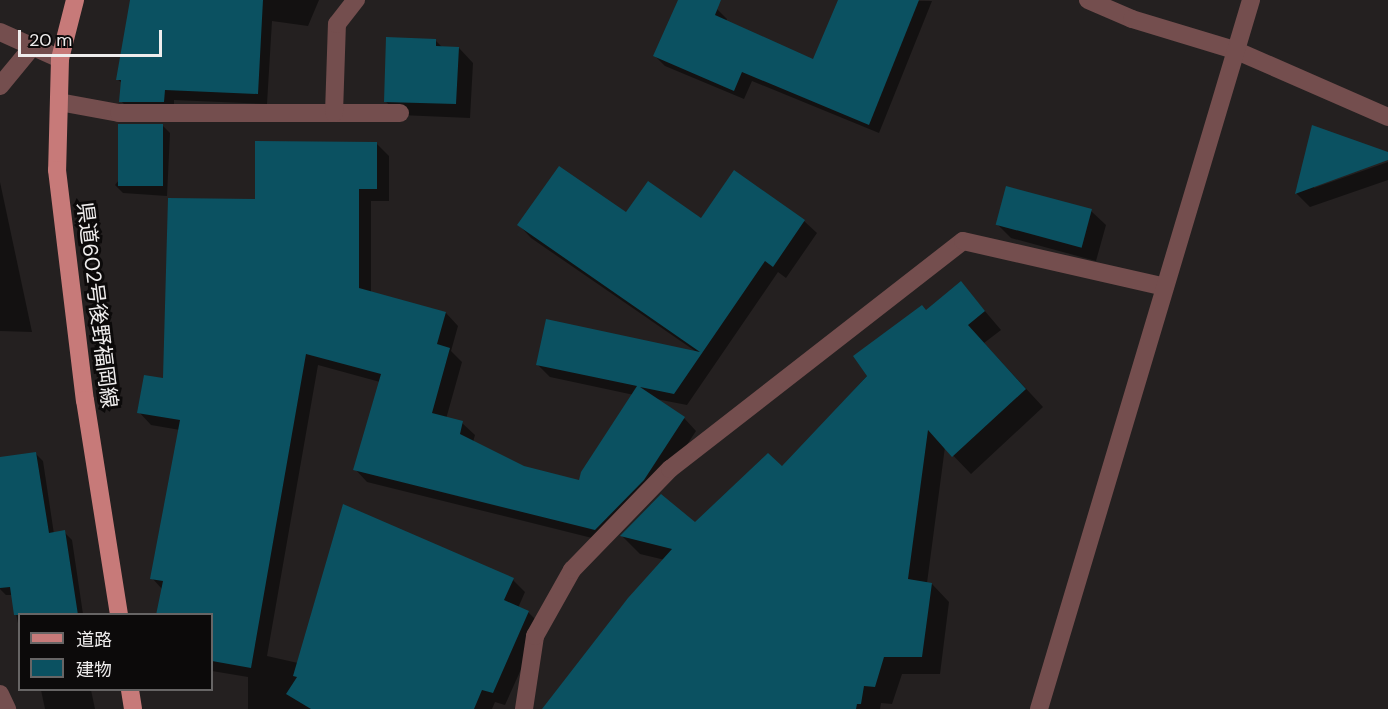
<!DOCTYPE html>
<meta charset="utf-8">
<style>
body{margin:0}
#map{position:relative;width:1388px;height:709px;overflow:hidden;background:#242020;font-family:"DM Sans","Noto Sans JP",sans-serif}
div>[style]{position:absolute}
.shadow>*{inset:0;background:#0007}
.building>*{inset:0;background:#0b5161;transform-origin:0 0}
.minor>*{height:18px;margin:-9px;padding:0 9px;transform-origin:9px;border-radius:9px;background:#744e4e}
.major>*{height:18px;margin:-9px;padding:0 9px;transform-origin:9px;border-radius:9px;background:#c77a79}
span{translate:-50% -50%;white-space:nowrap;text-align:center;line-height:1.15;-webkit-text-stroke:6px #0c0a0a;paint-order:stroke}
.street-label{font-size:21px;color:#efeded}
.legend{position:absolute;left:18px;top:613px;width:195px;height:78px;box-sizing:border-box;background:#0c0a0a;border:2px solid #676565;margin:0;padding:8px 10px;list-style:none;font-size:18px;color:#efeded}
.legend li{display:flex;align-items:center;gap:12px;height:30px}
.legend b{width:30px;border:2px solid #676565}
.scale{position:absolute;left:18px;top:30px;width:144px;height:27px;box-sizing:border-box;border:3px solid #efeded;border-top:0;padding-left:8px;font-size:18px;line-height:21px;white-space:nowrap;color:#efeded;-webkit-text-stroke:4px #0c0a0a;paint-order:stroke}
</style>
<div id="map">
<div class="shadow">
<div style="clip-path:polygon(133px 0,319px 0,308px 26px,272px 21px,267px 104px,174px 100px,174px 111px,131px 111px,121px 101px,122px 83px,117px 79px)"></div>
<div style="clip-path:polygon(679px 0,697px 0,717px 9px,727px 19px,726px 22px,814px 61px,839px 0,932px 1px,879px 133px,752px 81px,744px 99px,665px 66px,655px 56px)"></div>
<div style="clip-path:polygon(435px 40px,443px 48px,459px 48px,473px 63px,470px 118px,400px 115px,385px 101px)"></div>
<div style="clip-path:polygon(163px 126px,170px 133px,167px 196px,123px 193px,115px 185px)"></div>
<div style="clip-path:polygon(1314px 127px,1388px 154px,1388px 159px,1314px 185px,1314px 188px,1388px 162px,1388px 180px,1310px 207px,1296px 193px)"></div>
<div style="clip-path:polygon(376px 143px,389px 156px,389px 201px,371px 201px,371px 293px,446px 313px,458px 326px,451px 351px,462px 362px,446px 419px,462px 423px,475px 435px,473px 442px,523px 468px,580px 482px,634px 395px,550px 377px,538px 365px,698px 353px,531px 238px,519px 225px,627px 214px,701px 220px,804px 221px,817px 233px,786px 278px,778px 272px,687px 405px,656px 399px,684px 418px,696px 431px,656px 492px,608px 542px,367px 482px,355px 469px,380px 382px,318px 365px,267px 656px,298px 663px,513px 580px,525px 592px,518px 608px,528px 612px,541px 625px,505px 705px,495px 702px,492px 709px,248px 709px,248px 677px,212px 671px,212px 614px,162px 589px,152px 578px,180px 430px,151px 425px,139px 412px,164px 380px,256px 200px)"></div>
<div style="clip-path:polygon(0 182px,32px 332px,0 331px)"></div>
<div style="clip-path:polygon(1091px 211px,1106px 225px,1096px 261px,1011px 238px,997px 224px)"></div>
<div style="clip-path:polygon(961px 283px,1001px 330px,984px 343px,1043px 407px,971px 474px,945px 447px,927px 583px,932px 584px,949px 602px,940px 674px,902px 674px,892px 704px,881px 703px,880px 709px,546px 709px,665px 560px,640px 554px,622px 536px,695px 524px,782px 469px,926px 311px)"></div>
<div style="clip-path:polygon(36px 454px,43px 461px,54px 534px,64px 532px,72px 540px,83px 614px,20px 614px,20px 633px,12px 595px,6px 595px,0 589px,0 459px)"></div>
<div style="clip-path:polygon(41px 690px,91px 690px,95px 709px,45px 709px)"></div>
</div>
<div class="building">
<div style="clip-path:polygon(130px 0,263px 0,258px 94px,165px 90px,164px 102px,119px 102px,121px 80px,116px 80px)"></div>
<div style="clip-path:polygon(678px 0,721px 0,715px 15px,813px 59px,838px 0,919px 0,869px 125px,742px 72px,734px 91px,653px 56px)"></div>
<div style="clip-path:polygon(386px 37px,436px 39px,436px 46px,459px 47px,456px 104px,384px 102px)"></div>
<div style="left:118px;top:124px;width:45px;height:62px"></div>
<div style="clip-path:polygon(1312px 125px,1388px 152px,1388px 160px,1295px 194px)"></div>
<div style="clip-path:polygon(255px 141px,377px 142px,377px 189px,359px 189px,359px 288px,446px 312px,437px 344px,450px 348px,432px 413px,463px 421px,460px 434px,524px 466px,579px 480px,581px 472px,637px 386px,536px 365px,546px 319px,700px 352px,517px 225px,559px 166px,626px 212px,648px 181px,701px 218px,734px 170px,805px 220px,773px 267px,765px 261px,674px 394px,640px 387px,685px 417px,644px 480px,595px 530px,353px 470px,381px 374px,306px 354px,251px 668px,212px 661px,212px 615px,156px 615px,163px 581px,150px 579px,180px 420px,137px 413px,144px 375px,163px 378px,168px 198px,255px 199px)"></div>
<div style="left:1006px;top:186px;width:89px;height:40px;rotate:15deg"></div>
<div style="clip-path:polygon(961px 281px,985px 311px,968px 325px,1026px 389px,952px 457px,928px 430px,908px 579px,932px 583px,922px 657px,884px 657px,875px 687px,864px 686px,861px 704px,857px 704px,856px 709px,542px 709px,628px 598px,672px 549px,620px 536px,661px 494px,695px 522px,768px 453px,782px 466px,867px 376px,853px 356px,922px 305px,926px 310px)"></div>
<div style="clip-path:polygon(36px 452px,49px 533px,65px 530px,78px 615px,14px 615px,10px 587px,0 588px,0 457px)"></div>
<div style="clip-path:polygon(343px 504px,514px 578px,504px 600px,529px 611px,493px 693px,482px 690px,474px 709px,311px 709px,286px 694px,297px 677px,293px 676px)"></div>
</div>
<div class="minor">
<div style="left:1088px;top:0;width:48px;rotate:23.4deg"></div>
<div style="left:1132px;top:19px;width:110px;rotate:16.9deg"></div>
<div style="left:1237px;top:51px;width:165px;rotate:23.6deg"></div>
<div style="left:0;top:32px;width:66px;rotate:24.2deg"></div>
<div style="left:0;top:86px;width:52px;rotate:-50.5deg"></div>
<div style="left:59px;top:102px;width:61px;rotate:10.4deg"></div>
<div style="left:119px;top:113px;width:281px"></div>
<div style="left:334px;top:113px;width:89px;rotate:-88.1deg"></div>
<div style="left:337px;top:24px;width:31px;rotate:-52deg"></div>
<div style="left:0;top:694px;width:17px;rotate:65deg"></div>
<div style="left:524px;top:709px;width:74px;rotate:-81.4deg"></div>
<div style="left:535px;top:636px;width:76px;rotate:-60.7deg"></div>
<div style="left:572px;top:570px;width:141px;rotate:-45.9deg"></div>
<div style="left:670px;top:469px;width:371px;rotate:-37.9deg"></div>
<div style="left:963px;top:241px;width:207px;rotate:12.8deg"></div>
<div style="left:1039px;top:709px;width:740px;rotate:-73.35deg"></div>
</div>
<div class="major">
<div style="left:75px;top:0;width:61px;rotate:104.3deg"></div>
<div style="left:60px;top:59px;width:111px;rotate:91.5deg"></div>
<div style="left:57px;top:170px;width:232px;rotate:83.1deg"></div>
<div style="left:85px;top:400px;width:217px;rotate:81deg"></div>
<div style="left:130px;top:690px;width:19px;rotate:81deg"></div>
</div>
<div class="street-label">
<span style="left:97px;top:305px;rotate:83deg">県道602号後野福岡線</span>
</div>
<ul class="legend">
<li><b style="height:8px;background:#c77a79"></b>道路</li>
<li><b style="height:16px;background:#0b5161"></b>建物</li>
</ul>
<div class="scale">20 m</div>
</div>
